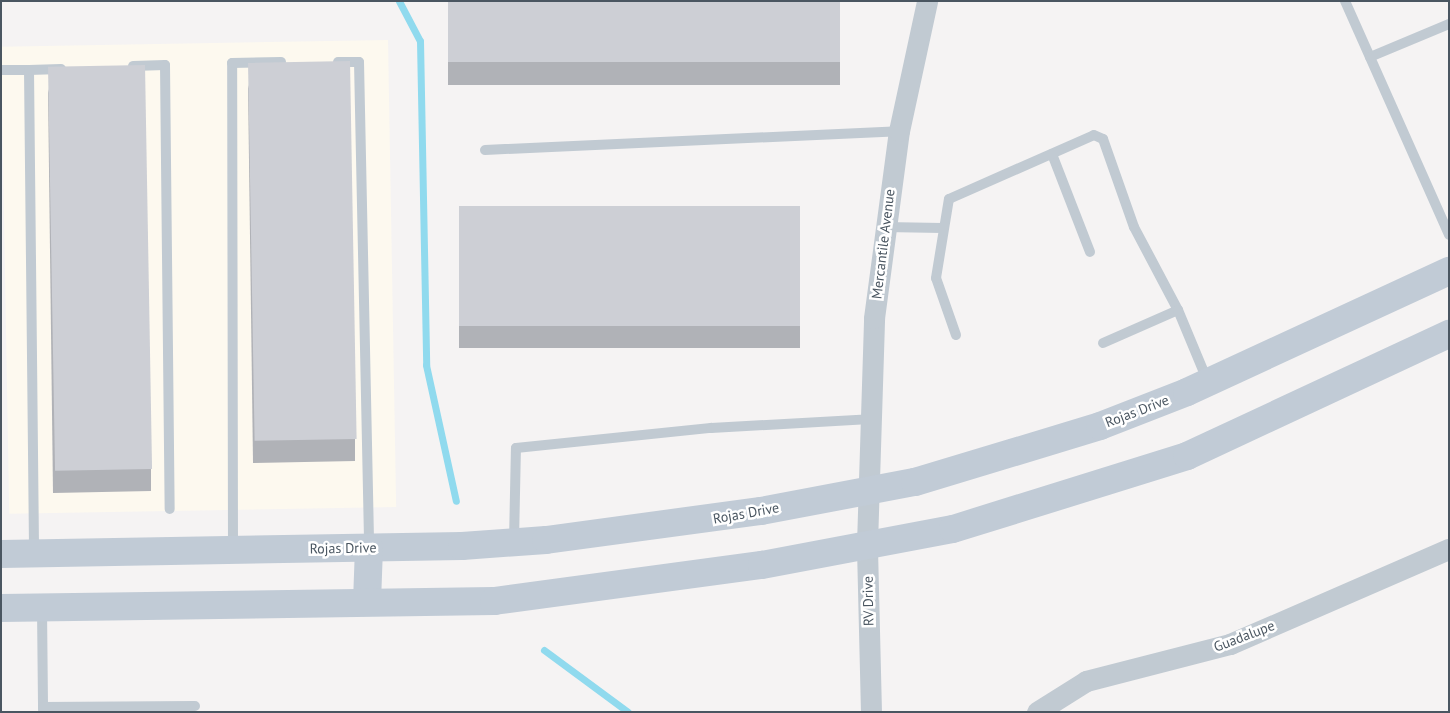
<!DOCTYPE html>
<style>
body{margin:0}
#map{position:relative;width:1450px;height:713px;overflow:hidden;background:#f5f3f3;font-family:"PT Sans",sans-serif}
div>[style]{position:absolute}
.commercial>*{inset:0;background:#fdf9ef;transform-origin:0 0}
.stream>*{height:7px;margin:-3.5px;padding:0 3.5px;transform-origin:3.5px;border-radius:3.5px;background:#90daee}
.lane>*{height:10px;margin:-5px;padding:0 5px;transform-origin:5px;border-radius:5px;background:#c1cad2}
.street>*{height:21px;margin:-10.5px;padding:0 10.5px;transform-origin:10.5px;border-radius:10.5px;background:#c1cad2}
.secondary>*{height:28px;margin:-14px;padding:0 14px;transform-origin:14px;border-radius:14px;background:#c1cbd6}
.wall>*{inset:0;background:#b0b2b7;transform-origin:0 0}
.building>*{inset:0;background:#cdcfd5;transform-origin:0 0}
span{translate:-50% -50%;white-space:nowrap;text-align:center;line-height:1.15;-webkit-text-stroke:5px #fff;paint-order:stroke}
.street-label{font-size:14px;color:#4a5661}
.frame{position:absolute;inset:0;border:2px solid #4a5661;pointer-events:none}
</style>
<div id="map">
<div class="commercial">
<div style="left:388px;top:40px;width:467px;height:387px;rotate:89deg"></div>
</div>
<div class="stream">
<div style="left:399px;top:1px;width:45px;rotate:62.3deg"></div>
<div style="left:420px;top:41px;width:324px;rotate:88.9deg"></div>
<div style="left:426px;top:365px;width:139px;rotate:77.6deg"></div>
<div style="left:544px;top:650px;width:104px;rotate:36.4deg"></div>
</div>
<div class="lane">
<div style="left:1345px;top:1px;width:256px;rotate:66deg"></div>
<div style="left:1370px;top:57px;width:86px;rotate:-22.7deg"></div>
<div style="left:338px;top:62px;width:21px"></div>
<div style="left:359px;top:62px;width:484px;rotate:88.8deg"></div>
<div style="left:133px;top:66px;width:32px;rotate:-2deg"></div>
<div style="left:165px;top:65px;width:444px;rotate:89.4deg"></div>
<div style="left:1px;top:70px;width:28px"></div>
<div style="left:29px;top:70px;width:483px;rotate:89.4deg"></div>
<div style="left:29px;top:70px;width:32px;rotate:-2deg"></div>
<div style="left:485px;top:150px;width:414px;rotate:-2.6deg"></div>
<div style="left:1052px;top:154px;width:105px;rotate:68.8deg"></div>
<div style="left:885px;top:227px;width:57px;rotate:1deg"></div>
<div style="left:956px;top:335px;width:60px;rotate:-109.3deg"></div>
<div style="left:936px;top:278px;width:80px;rotate:-80.7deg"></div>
<div style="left:949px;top:199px;width:158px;rotate:-23.8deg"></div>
<div style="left:1094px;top:135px;width:10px;rotate:24deg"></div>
<div style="left:1103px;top:139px;width:93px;rotate:70.6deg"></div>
<div style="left:1134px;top:227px;width:94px;rotate:62.1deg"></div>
<div style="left:1103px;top:343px;width:82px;rotate:-23.7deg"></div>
<div style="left:1178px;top:310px;width:78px;rotate:67.4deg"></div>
<div style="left:514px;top:541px;width:93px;rotate:-88.8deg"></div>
<div style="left:516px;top:448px;width:196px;rotate:-5.9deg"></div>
<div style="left:711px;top:428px;width:159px;rotate:-3.2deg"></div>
<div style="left:233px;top:549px;width:486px;rotate:-90.1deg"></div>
<div style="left:232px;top:63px;width:49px;rotate:-1.2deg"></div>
<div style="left:42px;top:609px;width:103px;rotate:89.4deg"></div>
<div style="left:43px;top:707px;width:152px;rotate:-0.4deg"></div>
</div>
<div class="street">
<div style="left:871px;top:712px;width:168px;rotate:-91.4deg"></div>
<div style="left:867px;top:544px;width:226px;rotate:-88.2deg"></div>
<div style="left:874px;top:318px;width:189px;rotate:-82.4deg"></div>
<div style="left:899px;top:131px;width:133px;rotate:-77.8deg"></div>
<div style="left:1037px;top:712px;width:58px;rotate:-32.3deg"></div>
<div style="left:1086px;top:681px;width:149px;rotate:-14.4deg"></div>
<div style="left:1230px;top:644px;width:239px;rotate:-23.5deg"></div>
</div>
<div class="secondary">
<div style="left:1px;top:554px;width:461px;rotate:-1deg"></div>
<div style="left:462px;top:546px;width:84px;rotate:-4.1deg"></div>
<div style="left:546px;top:540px;width:217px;rotate:-7.7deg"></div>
<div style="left:761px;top:511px;width:157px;rotate:-10.7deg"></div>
<div style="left:915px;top:482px;width:193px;rotate:-16.8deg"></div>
<div style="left:1100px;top:426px;width:93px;rotate:-21.3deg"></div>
<div style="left:1187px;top:392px;width:289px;rotate:-24.8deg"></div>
<div style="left:367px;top:602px;width:54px;rotate:-87.9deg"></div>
<div style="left:1px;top:608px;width:493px;rotate:-0.8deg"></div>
<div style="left:494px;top:601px;width:270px;rotate:-7.7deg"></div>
<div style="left:762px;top:565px;width:194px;rotate:-10.7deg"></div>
<div style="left:953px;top:529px;width:245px;rotate:-17.3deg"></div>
<div style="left:1187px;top:456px;width:289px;rotate:-25deg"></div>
</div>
<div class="wall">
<div style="left:840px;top:2px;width:83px;height:392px;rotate:90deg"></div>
<div style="clip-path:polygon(248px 85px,355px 439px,355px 461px,253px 463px)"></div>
<div style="clip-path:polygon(48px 89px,151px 469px,151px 491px,53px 493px)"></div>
<div style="left:800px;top:206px;width:142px;height:341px;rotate:90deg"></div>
</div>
<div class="building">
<div style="left:840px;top:2px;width:60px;height:392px;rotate:90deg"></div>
<div style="left:350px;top:61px;width:378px;height:102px;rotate:89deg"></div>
<div style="left:145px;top:65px;width:404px;height:97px;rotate:89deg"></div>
<div style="left:800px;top:206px;width:120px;height:341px;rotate:90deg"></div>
</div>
<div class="street-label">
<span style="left:883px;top:244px;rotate:-83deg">Mercantile Avenue</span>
<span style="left:1137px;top:411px;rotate:-21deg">Rojas Drive</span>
<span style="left:746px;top:513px;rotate:-10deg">Rojas Drive</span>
<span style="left:343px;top:548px;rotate:-1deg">Rojas Drive</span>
<span style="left:868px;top:601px;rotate:-91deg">RV Drive</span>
<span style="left:1244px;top:636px;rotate:-21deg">Guadalupe</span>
</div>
<div class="frame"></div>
</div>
